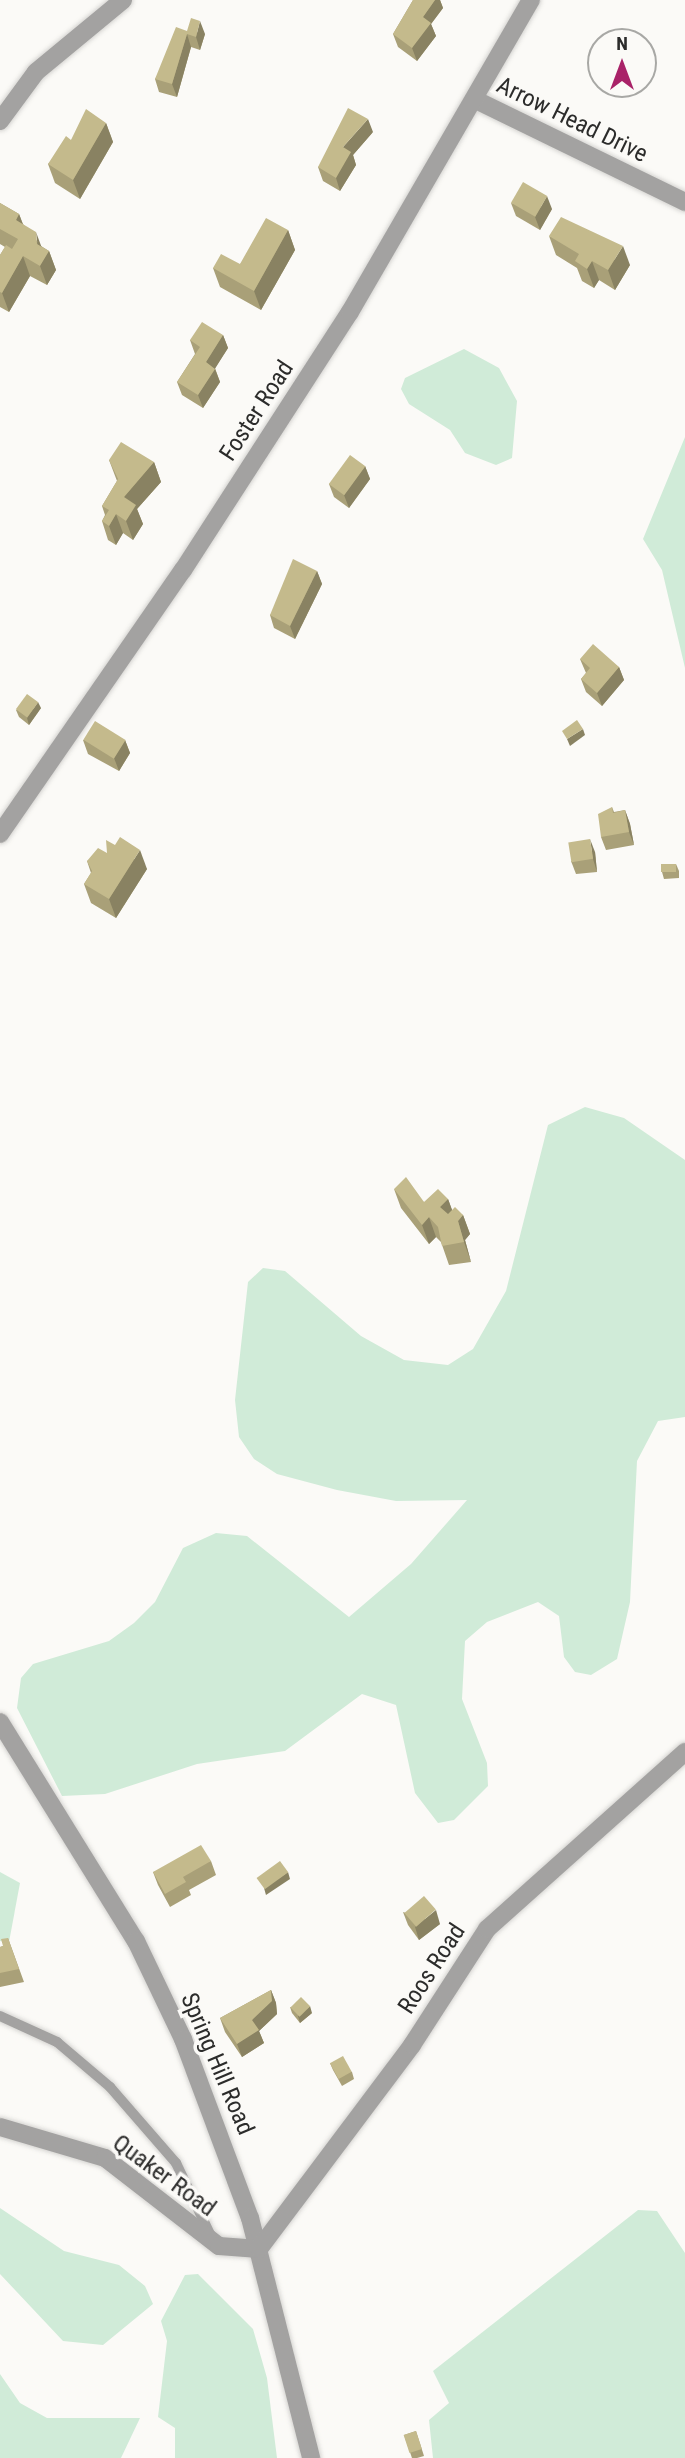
<!DOCTYPE html>
<style>
body{margin:0}
#map{position:relative;width:685px;height:2458px;overflow:hidden;background:#fbfaf7;font-family:"Roboto Condensed",sans-serif}
div>[style]{position:absolute}
.green>*{inset:0;background:#d0ebd8}
.roads{filter:drop-shadow(0 0 2px #d6d5d2) drop-shadow(0 0 2px #d6d5d2)}
.lane>*{height:10px;margin:-5px;padding:0 5px;transform-origin:5px;border-radius:5px;background:#a3a2a1}
.street>*{height:18px;margin:-9px;padding:0 9px;transform-origin:9px;border-radius:9px;background:#a3a2a1}
.wall>*{inset:0;background:#a9a078}
.shaded-wall>*{inset:0;background:#898262}
.building>*{inset:0;background:#c4ba8c;transform-origin:0 0}
span{translate:-50% -50%;white-space:nowrap;text-align:center;line-height:1.15;-webkit-text-stroke:7px #fbfaf7;paint-order:stroke}
.street-label{font-size:24px;color:#2c2c2b}
.north{position:absolute;left:587px;top:28px;width:70px;height:70px;box-sizing:border-box;background:#fbfaf7;border:2px solid #a8a8a5;border-radius:50%;rotate:0deg;font-size:19px;font-weight:700;line-height:28px;text-align:center;color:#2c2c2b}
.north::after{content:'';display:block;margin:auto;width:24px;height:32px;background:#a92268;clip-path:polygon(50% 0,100% 100%,50% 72%,0 100%)}
</style>
<div id="map">
<div class="green">
<div style="clip-path:polygon(464px 349px,499px 368px,517px 401px,512px 458px,496px 465px,465px 453px,450px 430px,409px 404px,401px 389px,405px 378px)"></div>
<div style="clip-path:polygon(685px 437px,685px 668px,662px 570px,643px 539px)"></div>
<div style="clip-path:polygon(585px 1107px,624px 1118px,685px 1160px,685px 1417px,658px 1421px,637px 1461px,630px 1602px,617px 1659px,591px 1675px,575px 1672px,564px 1657px,559px 1616px,538px 1602px,487px 1622px,465px 1641px,462px 1699px,487px 1763px,488px 1786px,454px 1820px,438px 1823px,415px 1793px,396px 1705px,362px 1694px,285px 1751px,197px 1764px,105px 1794px,62px 1796px,17px 1708px,21px 1678px,33px 1664px,109px 1641px,134px 1623px,155px 1602px,183px 1548px,216px 1533px,247px 1536px,349px 1617px,411px 1564px,467px 1500px,396px 1501px,337px 1490px,277px 1474px,254px 1459px,239px 1437px,235px 1400px,248px 1282px,263px 1268px,285px 1271px,361px 1336px,404px 1360px,448px 1365px,473px 1349px,506px 1291px,548px 1125px)"></div>
<div style="clip-path:polygon(0 1872px,20px 1883px,9px 1942px,0 1941px)"></div>
<div style="clip-path:polygon(0 2208px,64px 2251px,119px 2265px,145px 2286px,153px 2304px,103px 2345px,63px 2341px,0 2274px)"></div>
<div style="clip-path:polygon(638px 2210px,657px 2211px,685px 2253px,685px 2458px,433px 2458px,429px 2420px,449px 2403px,433px 2371px)"></div>
<div style="clip-path:polygon(198px 2274px,253px 2329px,267px 2378px,277px 2458px,175px 2458px,175px 2428px,158px 2417px,167px 2341px,161px 2321px,185px 2275px)"></div>
<div style="clip-path:polygon(0 2374px,20px 2403px,47px 2418px,140px 2418px,121px 2458px,0 2458px)"></div>
</div>
<div class="roads">
<div class="lane">
<div style="left:0;top:2016px;width:63px;rotate:24.5deg"></div>
<div style="left:57px;top:2042px;width:70px;rotate:40.3deg"></div>
<div style="left:110px;top:2087px;width:101px;rotate:49deg"></div>
<div style="left:176px;top:2163px;width:81px;rotate:64.4deg"></div>
</div>
<div class="street">
<div style="left:476px;top:100px;width:233px;rotate:26deg"></div>
<div style="left:0;top:121px;width:61px;rotate:-53.7deg"></div>
<div style="left:36px;top:72px;width:113px;rotate:-39.6deg"></div>
<div style="left:0;top:834px;width:321px;rotate:-55.3deg"></div>
<div style="left:183px;top:570px;width:307px;rotate:-57.1deg"></div>
<div style="left:350px;top:312px;width:361px;rotate:-59.9deg"></div>
<div style="left:0;top:1722px;width:258px;rotate:58.2deg"></div>
<div style="left:136px;top:1941px;width:109px;rotate:64.4deg"></div>
<div style="left:183px;top:2039px;width:191px;rotate:69.5deg"></div>
<div style="left:250px;top:2218px;width:248px;rotate:75.7deg"></div>
<div style="left:0;top:2127px;width:109px;rotate:16.4deg"></div>
<div style="left:105px;top:2158px;width:144px;rotate:37.7deg"></div>
<div style="left:219px;top:2246px;width:40px;rotate:4.3deg"></div>
<div style="left:259px;top:2249px;width:255px;rotate:-53.1deg"></div>
<div style="left:412px;top:2045px;width:138px;rotate:-57.1deg"></div>
<div style="left:487px;top:1929px;width:266px;rotate:-41.8deg"></div>
</div>
</div>
<div class="wall">
<div style="clip-path:polygon(413px 0,440px 0,443px 8px,431px 24px,436px 36px,417px 61px,398px 47px,393px 34px)"></div>
<div style="clip-path:polygon(187px 31px,205px 34px,200px 50px,191px 47px,177px 97px,159px 92px,155px 79px)"></div>
<div style="clip-path:polygon(106px 123px,113px 142px,80px 199px,55px 183px,48px 164px,71px 140px)"></div>
<div style="clip-path:polygon(373px 132px,353px 155px,356px 165px,340px 191px,323px 181px,318px 167px)"></div>
<div style="clip-path:polygon(0 203px,19px 214px,23px 224px,41px 246px,49px 251px,56px 270px,47px 285px,30px 276px,9px 312px,0 307px,0 255px,5px 247px,0 244px)"></div>
<div style="clip-path:polygon(511px 203px,552px 209px,540px 230px,516px 216px)"></div>
<div style="clip-path:polygon(288px 230px,295px 250px,261px 310px,220px 287px,213px 268px,240px 264px)"></div>
<div style="clip-path:polygon(549px 236px,630px 265px,615px 290px,599px 280px,594px 288px,582px 281px,577px 268px,556px 255px)"></div>
<div style="clip-path:polygon(223px 335px,228px 348px,215px 368px,220px 382px,203px 408px,182px 395px,177px 382px,195px 354px,190px 340px)"></div>
<div style="clip-path:polygon(109px 460px,154px 462px,161px 482px,137px 509px,143px 524px,133px 540px,123px 533px,116px 545px,108px 540px,102px 521px,105px 515px,102px 506px,117px 481px)"></div>
<div style="clip-path:polygon(365px 466px,370px 479px,349px 508px,334px 497px,329px 484px)"></div>
<div style="clip-path:polygon(317px 571px,322px 584px,295px 639px,274px 628px,270px 615px)"></div>
<div style="clip-path:polygon(580px 659px,619px 667px,624px 680px,602px 706px,586px 692px,581px 679px,586px 673px)"></div>
<div style="clip-path:polygon(41px 708px,29px 725px,19px 717px,16px 710px)"></div>
<div style="clip-path:polygon(83px 740px,125px 740px,130px 753px,119px 771px,88px 754px)"></div>
<div style="clip-path:polygon(612px 807px,614px 812px,625px 810px,630px 824px,634px 845px,606px 850px,601px 837px)"></div>
<div style="clip-path:polygon(115px 845px,147px 869px,116px 918px,91px 903px,84px 884px,91px 873px,87px 861px,107px 853px)"></div>
<div style="clip-path:polygon(595px 852px,597px 872px,576px 874px,571px 861px)"></div>
<div style="clip-path:polygon(676px 864px,679px 871px,679px 878px,664px 879px,662px 872px)"></div>
<div style="clip-path:polygon(394px 1189px,424px 1202px,448px 1199px,452px 1210px,463px 1215px,470px 1234px,465px 1240px,471px 1262px,449px 1265px,441px 1242px,436px 1237px,429px 1244px,401px 1208px)"></div>
<div style="clip-path:polygon(211px 1861px,216px 1875px,189px 1890px,191px 1895px,170px 1907px,158px 1885px,153px 1872px)"></div>
<div style="clip-path:polygon(403px 1912px,440px 1924px,419px 1940px,408px 1925px)"></div>
<div style="clip-path:polygon(8px 1938px,24px 1982px,0 1987px,0 1947px,3px 1946px)"></div>
<div style="clip-path:polygon(271px 1990px,276px 2003px,277px 2014px,259px 2031px,264px 2043px,242px 2057px,225px 2032px,220px 2018px)"></div>
<div style="clip-path:polygon(290px 2007px,312px 2013px,300px 2023px,292px 2013px)"></div>
<div style="clip-path:polygon(330px 2063px,352px 2072px,354px 2079px,342px 2086px,333px 2070px)"></div>
<div style="clip-path:polygon(416px 2431px,424px 2456px,417px 2458px,412px 2458px,404px 2435px)"></div>
</div>
<div class="shaded-wall">
<div style="clip-path:polygon(435px 0,440px 0,443px 8px,431px 24px,436px 36px,417px 61px,412px 48px,423px 17px)"></div>
<div style="clip-path:polygon(200px 21px,205px 34px,200px 50px,196px 37px)"></div>
<div style="clip-path:polygon(187px 34px,191px 47px,177px 97px,172px 84px)"></div>
<div style="clip-path:polygon(368px 119px,373px 132px,353px 155px,356px 165px,340px 191px,336px 178px,343px 147px)"></div>
<div style="clip-path:polygon(106px 123px,113px 142px,80px 199px,73px 180px)"></div>
<div style="clip-path:polygon(547px 196px,552px 209px,540px 230px,535px 217px)"></div>
<div style="clip-path:polygon(19px 214px,26px 233px,16px 220px)"></div>
<div style="clip-path:polygon(288px 230px,295px 250px,261px 310px,254px 291px)"></div>
<div style="clip-path:polygon(36px 232px,43px 251px,49px 251px,56px 270px,47px 285px,40px 266px)"></div>
<div style="clip-path:polygon(623px 246px,630px 265px,615px 290px,608px 270px)"></div>
<div style="clip-path:polygon(23px 256px,30px 276px,9px 312px,2px 293px)"></div>
<div style="clip-path:polygon(592px 261px,599px 280px,594px 288px,587px 269px)"></div>
<div style="clip-path:polygon(223px 335px,228px 348px,211px 375px,206px 362px)"></div>
<div style="clip-path:polygon(215px 369px,220px 382px,203px 408px,198px 395px)"></div>
<div style="clip-path:polygon(154px 462px,161px 482px,137px 509px,143px 524px,133px 540px,126px 521px,124px 497px)"></div>
<div style="clip-path:polygon(365px 466px,370px 479px,349px 508px,344px 495px)"></div>
<div style="clip-path:polygon(116px 514px,123px 533px,116px 545px,109px 526px)"></div>
<div style="clip-path:polygon(317px 571px,322px 584px,295px 639px,290px 626px)"></div>
<div style="clip-path:polygon(619px 667px,624px 680px,602px 706px,597px 693px)"></div>
<div style="clip-path:polygon(38px 702px,41px 708px,29px 725px,27px 718px)"></div>
<div style="clip-path:polygon(583px 729px,585px 735px,570px 746px,567px 739px)"></div>
<div style="clip-path:polygon(125px 740px,130px 753px,119px 771px,114px 758px)"></div>
<div style="clip-path:polygon(625px 810px,630px 824px,634px 845px,629px 832px)"></div>
<div style="clip-path:polygon(590px 839px,595px 852px,597px 872px,593px 859px)"></div>
<div style="clip-path:polygon(140px 850px,147px 869px,116px 918px,109px 899px)"></div>
<div style="clip-path:polygon(448px 1199px,455px 1218px,447px 1226px,440px 1207px)"></div>
<div style="clip-path:polygon(463px 1215px,470px 1234px,465px 1240px,471px 1262px,464px 1242px,458px 1221px)"></div>
<div style="clip-path:polygon(429px 1217px,436px 1237px,429px 1244px,422px 1225px)"></div>
<div style="clip-path:polygon(288px 1872px,290px 1879px,266px 1895px,264px 1888px)"></div>
<div style="clip-path:polygon(436px 1910px,440px 1924px,419px 1940px,415px 1927px)"></div>
<div style="clip-path:polygon(271px 1990px,276px 2003px,277px 2014px,259px 2031px,264px 2043px,242px 2057px,237px 2044px)"></div>
<div style="clip-path:polygon(310px 2006px,312px 2013px,300px 2023px,298px 2016px)"></div>
</div>
<div class="building">
<div style="clip-path:polygon(413px 0,435px 0,423px 17px,431px 23px,412px 48px,393px 34px)"></div>
<div style="clip-path:polygon(191px 18px,200px 21px,196px 37px,187px 34px,172px 84px,155px 79px,176px 27px,187px 31px)"></div>
<div style="clip-path:polygon(348px 108px,368px 119px,343px 147px,351px 152px,336px 178px,318px 167px)"></div>
<div style="clip-path:polygon(86px 109px,106px 123px,73px 180px,48px 164px,66px 136px,71px 140px)"></div>
<div style="left:523px;top:182px;width:28px;height:24px;rotate:30deg"></div>
<div style="clip-path:polygon(0 203px,19px 214px,16px 220px,36px 232px,37px 244px,49px 251px,40px 266px,23px 256px,2px 293px,0 292px,0 255px,6px 245px,12px 249px,18px 239px,0 229px)"></div>
<div style="clip-path:polygon(561px 217px,623px 246px,608px 270px,592px 261px,587px 269px,575px 261px,579px 254px,549px 236px)"></div>
<div style="clip-path:polygon(266px 218px,288px 230px,254px 291px,213px 268px,221px 254px,240px 264px)"></div>
<div style="clip-path:polygon(202px 322px,223px 335px,206px 362px,215px 369px,198px 395px,177px 382px,200px 347px,190px 340px)"></div>
<div style="clip-path:polygon(121px 442px,154px 462px,124px 497px,136px 505px,126px 521px,116px 514px,109px 526px,102px 521px,109px 510px,102px 506px,118px 479px,109px 460px)"></div>
<div style="left:350px;top:455px;width:19px;height:36px;rotate:36deg"></div>
<div style="clip-path:polygon(293px 559px,317px 571px,290px 626px,270px 615px)"></div>
<div style="clip-path:polygon(593px 644px,619px 667px,597px 693px,581px 679px,590px 668px,580px 659px)"></div>
<div style="left:27px;top:694px;width:14px;height:19px;rotate:36deg"></div>
<div style="clip-path:polygon(577px 720px,583px 729px,567px 739px,562px 731px)"></div>
<div style="left:95px;top:721px;width:36px;height:22px;rotate:32deg"></div>
<div style="clip-path:polygon(612px 807px,613px 813px,625px 810px,629px 832px,601px 837px,598px 814px)"></div>
<div style="clip-path:polygon(120px 837px,140px 850px,109px 899px,84px 884px,92px 871px,87px 861px,98px 848px,107px 853px,106px 840px,115px 845px)"></div>
<div style="left:590px;top:839px;width:20px;height:22px;rotate:81deg"></div>
<div style="left:661px;top:864px;width:15px;height:8px"></div>
<div style="clip-path:polygon(406px 1177px,424px 1202px,438px 1189px,448px 1199px,440px 1207px,448px 1214px,455px 1207px,463px 1215px,458px 1221px,464px 1242px,442px 1246px,438px 1227px,429px 1217px,422px 1225px,394px 1189px)"></div>
<div style="clip-path:polygon(201px 1845px,211px 1861px,183px 1877px,186px 1882px,165px 1894px,153px 1872px)"></div>
<div style="left:280px;top:1861px;width:14px;height:29px;rotate:54deg"></div>
<div style="left:424px;top:1896px;width:18px;height:26px;rotate:49deg"></div>
<div style="clip-path:polygon(8px 1938px,19px 1969px,0 1973px,0 1947px,3px 1946px,1px 1939px)"></div>
<div style="clip-path:polygon(271px 1990px,272px 2001px,252px 2020px,259px 2030px,237px 2044px,220px 2018px)"></div>
<div style="left:301px;top:1997px;width:13px;height:15px;rotate:45deg"></div>
<div style="left:343px;top:2056px;width:18px;height:15px;rotate:61deg"></div>
<div style="left:416px;top:2431px;width:19px;height:13px;rotate:72deg"></div>
</div>
<div class="street-label">
<span style="left:572px;top:120px;rotate:26deg">Arrow Head Drive</span>
<span style="left:257px;top:411px;rotate:-57deg">Foster Road</span>
<span style="left:432px;top:1969px;rotate:-57deg">Roos Road</span>
<span style="left:217px;top:2064px;rotate:67deg">Spring Hill Road</span>
<span style="left:164px;top:2176px;rotate:36deg">Quaker Road</span>
</div>
<div class="north">N</div>
</div>
